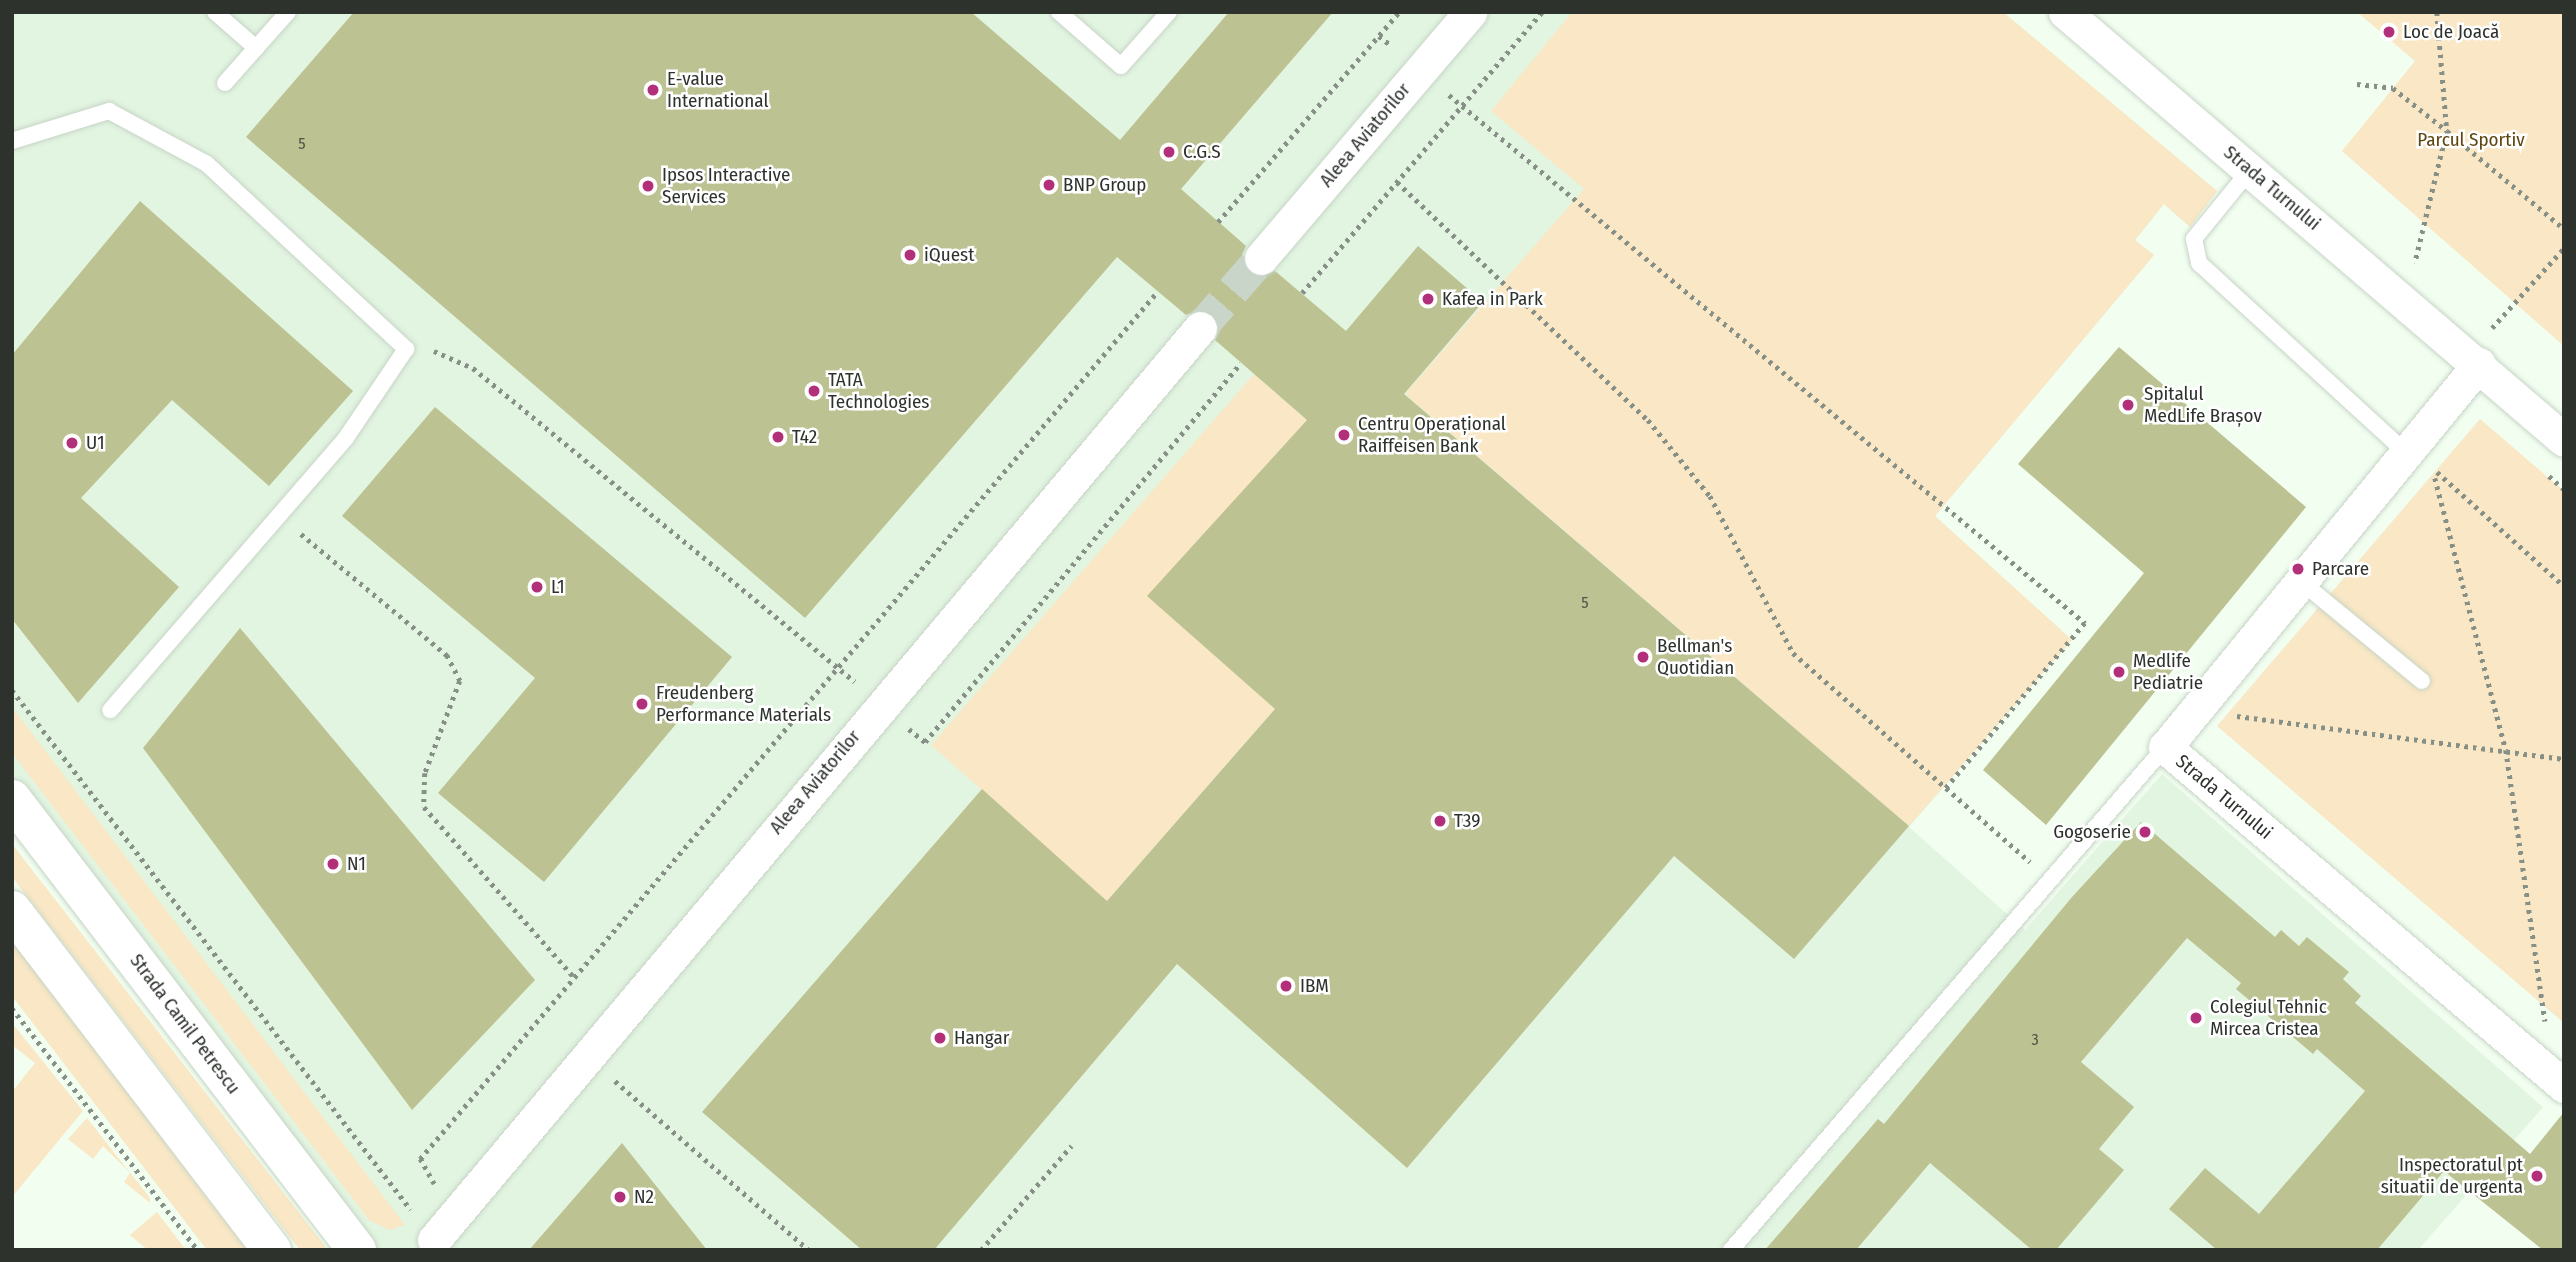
<!DOCTYPE html>
<meta charset="utf-8">
<style>
body{margin:0}
#map{position:relative;width:2576px;height:1262px;overflow:hidden;background:#f1fef0;font-family:"Fira Sans Condensed",sans-serif}
div>[style]{position:absolute}
.built>*{inset:0;background:#e2f5e1}
.green>*{inset:0;background:#f9e7c5}
.building>*{inset:0;background:#bcc292}
.street-tunnel>*{height:33px;margin-top:-16.5px;transform-origin:0;background:repeating-linear-gradient(90deg,#cad5c9 0 33px,transparent 0 50px)}
.path>*{height:4.5px;margin-top:-2.25px;transform-origin:0;background:repeating-linear-gradient(90deg,#879086 0 3.5px,transparent 0 8.5px)}
.roads{filter:drop-shadow(0 0 2px #c7d4c6) drop-shadow(0 0 2px #c7d4c6)}
.lane>*{height:16px;margin:-8px;padding:0 8px;transform-origin:8px;border-radius:8px;background:#fff}
.street>*{height:33px;margin:-16.5px;padding:0 16.5px;transform-origin:16.5px;border-radius:16.5px;background:#fff}
.secondary>*{height:38px;margin:-19px;padding:0 19px;transform-origin:19px;border-radius:19px;background:#fff}
.dots>*{width:19px;height:19px;translate:-50% -50%;box-sizing:border-box;border:4px solid #fff;border-radius:50%}
span{translate:-50% -50%;white-space:nowrap;text-align:center;line-height:1.15;-webkit-text-stroke:5px #fff;paint-order:stroke}
.number-label{font-size:16px;color:#515646}
.number-label span{-webkit-text-stroke-width:0}
.poi-label{font-size:19px;color:#2d322d}
.left{translate:0 -50%;text-align:left}
.right{translate:-100% -50%;text-align:right}
.street-label{font-size:19px;color:#2d322d}
.park-label{font-size:19px;color:#5f4610}
.frame{position:absolute;inset:0;border:14px solid #2d322d;pointer-events:none}
</style>
<div id="map">
<div class="built">
<div style="clip-path:polygon(12px 12px,2003px 12px,2217px 191px,2190px 227px,2164px 204px,2135px 240px,2154px 255px,1935px 516px,2072px 640px,1909px 827px,2025px 930px,2162px 774px,2543px 1107px,2418px 1250px,342px 1250px,12px 823px)"></div>
</div>
<div class="green">
<div style="clip-path:polygon(1572px 12px,2003px 12px,2217px 191px,2190px 227px,2164px 204px,2135px 240px,2154px 255px,1935px 516px,2072px 640px,1909px 826px,1405px 394px,1584px 189px,1491px 111px)"></div>
<div style="clip-path:polygon(2357px 12px,2564px 12px,2564px 346px,2342px 151px,2415px 61px)"></div>
<div style="clip-path:polygon(1254px 374px,1307px 420px,1275px 709px,1107px 901px,931px 745px)"></div>
<div style="clip-path:polygon(2480px 419px,2564px 491px,2564px 1023px,2217px 726px)"></div>
<div style="clip-path:polygon(12px 707px,405px 1225px,389px 1230px,369px 1220px,12px 753px)"></div>
<div style="clip-path:polygon(12px 844px,328px 1250px,300px 1250px,12px 877px)"></div>
<div style="clip-path:polygon(12px 941px,247px 1250px,207px 1250px,12px 996px)"></div>
<div style="clip-path:polygon(12px 1023px,83px 1111px,12px 1197px,12px 1092px,35px 1063px,12px 1045px)"></div>
<div style="clip-path:polygon(87px 1118px,150px 1198px,150px 1203px,124px 1182px,130px 1173px,103px 1146px,93px 1159px,68px 1139px)"></div>
<div style="clip-path:polygon(157px 1212px,186px 1250px,148px 1250px,130px 1235px)"></div>
</div>
<div class="building">
<div style="clip-path:polygon(354px 12px,971px 12px,1120px 140px,1229px 12px,1333px 12px,1181px 189px,1246px 246px,1242px 255px,1248px 272px,1258px 277px,1275px 271px,1346px 331px,1418px 246px,1483px 302px,1404px 394px,1909px 826px,1794px 959px,1674px 856px,1407px 1168px,1177px 964px,934px 1250px,862px 1250px,702px 1112px,982px 789px,1107px 901px,1275px 709px,1147px 596px,1307px 420px,1215px 340px,1219px 331px,1213px 314px,1203px 309px,1186px 315px,1117px 257px,805px 618px,246px 137px)"></div>
<div style="clip-path:polygon(140px 201px,353px 391px,269px 486px,172px 400px,81px 498px,179px 587px,78px 703px,12px 619px,12px 355px)"></div>
<div style="clip-path:polygon(2119px 347px,2306px 507px,2046px 825px,1983px 770px,2144px 573px,2018px 464px)"></div>
<div style="clip-path:polygon(435px 407px,732px 657px,544px 882px,438px 793px,535px 678px,342px 516px)"></div>
<div style="clip-path:polygon(240px 628px,535px 980px,412px 1110px,143px 748px)"></div>
<div style="clip-path:polygon(2141px 822px,2275px 937px,2281px 930px,2299px 946px,2307px 937px,2349px 972px,2343px 979px,2361px 996px,2355px 1003px,2530px 1154px,2564px 1112px,2564px 1250px,2543px 1250px,2444px 1171px,2377px 1250px,2217px 1250px,2169px 1209px,2205px 1168px,2259px 1214px,2365px 1091px,2317px 1049px,2313px 1054px,2236px 989px,2241px 983px,2187px 938px,2081px 1062px,2134px 1107px,2099px 1149px,2124px 1170px,2056px 1250px,2032px 1250px,1930px 1163px,1856px 1250px,1765px 1250px,1878px 1119px,1884px 1124px,2072px 897px)"></div>
<div style="clip-path:polygon(622px 1143px,707px 1250px,529px 1250px)"></div>
</div>
<div class="street-tunnel">
<div style="left:1200px;top:328px;width:93px;rotate:-48.9deg"></div>
</div>
<div class="path">
<div style="left:2437px;top:12px;width:119px;rotate:85.2deg"></div>
<div style="left:2447px;top:131px;width:153px;rotate:39.9deg"></div>
<div style="left:1379px;top:36px;width:16px;rotate:38deg"></div>
<div style="left:2357px;top:84px;width:36px;rotate:6deg"></div>
<div style="left:2393px;top:88px;width:69px;rotate:38.5deg"></div>
<div style="left:2447px;top:131px;width:136px;rotate:103.6deg"></div>
<div style="left:1449px;top:95px;width:827px;rotate:39.7deg"></div>
<div style="left:2085px;top:623px;width:216px;rotate:130.1deg"></div>
<div style="left:1397px;top:182px;width:346px;rotate:43.5deg"></div>
<div style="left:1648px;top:420px;width:98px;rotate:50.8deg"></div>
<div style="left:1710px;top:496px;width:178px;rotate:62.1deg"></div>
<div style="left:1793px;top:653px;width:316px;rotate:41.4deg"></div>
<div style="left:1218px;top:222px;width:277px;rotate:-49.2deg"></div>
<div style="left:1302px;top:293px;width:370px;rotate:-49.5deg"></div>
<div style="left:2492px;top:328px;width:108px;rotate:-48deg"></div>
<div style="left:434px;top:351px;width:43px;rotate:23.6deg"></div>
<div style="left:473px;top:368px;width:494px;rotate:39.4deg"></div>
<div style="left:2437px;top:472px;width:171px;rotate:41.9deg"></div>
<div style="left:2549px;top:476px;width:20px;rotate:41deg"></div>
<div style="left:2435px;top:478px;width:281px;rotate:75.4deg"></div>
<div style="left:2506px;top:750px;width:274px;rotate:81.8deg"></div>
<div style="left:301px;top:534px;width:190px;rotate:39.7deg"></div>
<div style="left:447px;top:655px;width:29px;rotate:63deg"></div>
<div style="left:460px;top:681px;width:98px;rotate:110.8deg"></div>
<div style="left:425px;top:773px;width:34px;rotate:92deg"></div>
<div style="left:424px;top:807px;width:227px;rotate:48.6deg"></div>
<div style="left:12px;top:690px;width:655px;rotate:52.5deg"></div>
<div style="left:2237px;top:716px;width:330px;rotate:7.5deg"></div>
<div style="left:909px;top:729px;width:21px;rotate:39deg"></div>
<div style="left:925px;top:742px;width:493px;rotate:-50.2deg"></div>
<div style="left:12px;top:1008px;width:305px;rotate:52.5deg"></div>
<div style="left:615px;top:1081px;width:257px;rotate:41.1deg"></div>
<div style="left:434px;top:1184px;width:29px;rotate:-119deg"></div>
<div style="left:420px;top:1159px;width:1139px;rotate:-49.63deg"></div>
<div style="left:981px;top:1250px;width:138px;rotate:-49.1deg"></div>
</div>
<div class="roads">
<div class="lane">
<div style="left:215px;top:12px;width:55px;rotate:41.3deg"></div>
<div style="left:256px;top:48px;width:48px;rotate:-48.4deg"></div>
<div style="left:1059px;top:12px;width:82px;rotate:41.1deg"></div>
<div style="left:1121px;top:66px;width:72px;rotate:-48.4deg"></div>
<div style="left:225px;top:83px;width:47px;rotate:-48.5deg"></div>
<div style="left:12px;top:141px;width:102px;rotate:-17.2deg"></div>
<div style="left:109px;top:111px;width:111px;rotate:28.4deg"></div>
<div style="left:207px;top:164px;width:272px;rotate:42.9deg"></div>
<div style="left:406px;top:349px;width:107px;rotate:124deg"></div>
<div style="left:346px;top:438px;width:360px;rotate:130.9deg"></div>
<div style="left:2250px;top:170px;width:89px;rotate:129.1deg"></div>
<div style="left:2194px;top:239px;width:25px;rotate:78deg"></div>
<div style="left:2199px;top:263px;width:280px;rotate:42.5deg"></div>
<div style="left:2299px;top:580px;width:159px;rotate:39.4deg"></div>
<div style="left:1731px;top:1250px;width:664px;rotate:-49.21deg"></div>
</div>
<div class="street">
<div style="left:2065px;top:12px;width:657px;rotate:40.62deg"></div>
<div style="left:1261px;top:258px;width:323px;rotate:-49.6deg"></div>
<div style="left:2479px;top:364px;width:495px;rotate:129.3deg"></div>
<div style="left:2165px;top:747px;width:524px;rotate:40.35deg"></div>
<div style="left:434px;top:1240px;width:1191px;rotate:-49.97deg"></div>
</div>
<div class="secondary">
<div style="left:12px;top:799px;width:568px;rotate:52.59deg"></div>
<div style="left:12px;top:910px;width:428px;rotate:52.6deg"></div>
</div>
</div>
<div class="dots">
<div style="left:2389px;top:32px;background:#b22f79"></div>
<div style="left:653px;top:90px;background:#b22f79"></div>
<div style="left:1169px;top:152px;background:#b22f79"></div>
<div style="left:1049px;top:185px;background:#b22f79"></div>
<div style="left:648px;top:186px;background:#b22f79"></div>
<div style="left:910px;top:255px;background:#b22f79"></div>
<div style="left:1428px;top:299px;background:#b22f79"></div>
<div style="left:814px;top:391px;background:#b22f79"></div>
<div style="left:2128px;top:405px;background:#b22f79"></div>
<div style="left:1344px;top:435px;background:#b22f79"></div>
<div style="left:778px;top:437px;background:#b22f79"></div>
<div style="left:72px;top:443px;background:#b22f79"></div>
<div style="left:2298px;top:569px;background:#b22f79"></div>
<div style="left:537px;top:587px;background:#b22f79"></div>
<div style="left:1643px;top:657px;background:#b22f79"></div>
<div style="left:2119px;top:672px;background:#b22f79"></div>
<div style="left:642px;top:704px;background:#b22f79"></div>
<div style="left:1440px;top:821px;background:#b22f79"></div>
<div style="left:2145px;top:832px;background:#b22f79"></div>
<div style="left:333px;top:864px;background:#b22f79"></div>
<div style="left:1286px;top:986px;background:#b22f79"></div>
<div style="left:2196px;top:1018px;background:#b22f79"></div>
<div style="left:940px;top:1038px;background:#b22f79"></div>
<div style="left:2537px;top:1176px;background:#b22f79"></div>
<div style="left:620px;top:1197px;background:#b22f79"></div>
</div>
<div class="number-label">
<span style="left:302px;top:144px">5</span>
<span style="left:1585px;top:603px">5</span>
<span style="left:2035px;top:1040px">3</span>
</div>
<div class="poi-label">
<span class="left" style="left:2403px;top:32px">Loc de Joacă</span>
<span class="left" style="left:667px;top:90px">E-value<br>International</span>
<span class="left" style="left:1183px;top:152px">C.G.S</span>
<span class="left" style="left:662px;top:186px">Ipsos Interactive<br>Services</span>
<span class="left" style="left:1063px;top:185px">BNP Group</span>
<span class="left" style="left:924px;top:255px">iQuest</span>
<span class="left" style="left:1442px;top:299px">Kafea in Park</span>
<span class="left" style="left:828px;top:391px">TATA<br>Technologies</span>
<span class="left" style="left:2144px;top:405px">Spitalul<br>MedLife Brașov</span>
<span class="left" style="left:1358px;top:435px">Centru Operațional<br>Raiffeisen Bank</span>
<span class="left" style="left:792px;top:437px">T42</span>
<span class="left" style="left:86px;top:443px">U1</span>
<span class="left" style="left:2312px;top:569px">Parcare</span>
<span class="left" style="left:551px;top:587px">L1</span>
<span class="left" style="left:1657px;top:657px">Bellman's<br>Quotidian</span>
<span class="left" style="left:2133px;top:672px">Medlife<br>Pediatrie</span>
<span class="left" style="left:656px;top:704px">Freudenberg<br>Performance Materials</span>
<span class="left" style="left:1454px;top:821px">T39</span>
<span class="right" style="left:2131px;top:832px">Gogoserie</span>
<span class="left" style="left:347px;top:864px">N1</span>
<span class="left" style="left:1300px;top:986px">IBM</span>
<span class="left" style="left:2210px;top:1018px">Colegiul Tehnic<br>Mircea Cristea</span>
<span class="left" style="left:954px;top:1038px">Hangar</span>
<span class="right" style="left:2523px;top:1176px">Inspectoratul pt<br>situatii de urgenta</span>
<span class="left" style="left:634px;top:1197px">N2</span>
</div>
<div class="street-label">
<span style="left:1365px;top:135px;rotate:-50deg">Aleea Aviatorilor</span>
<span style="left:2272px;top:188px;rotate:40deg">Strada Turnului</span>
<span style="left:815px;top:782px;rotate:-50deg">Aleea Aviatorilor</span>
<span style="left:2224px;top:797px;rotate:40deg">Strada Turnului</span>
<span style="left:185px;top:1024px;rotate:53deg">Strada Camil Petrescu</span>
</div>
<div class="park-label">
<span style="left:2471px;top:140px">Parcul Sportiv</span>
</div>
<div class="frame"></div>
</div>
